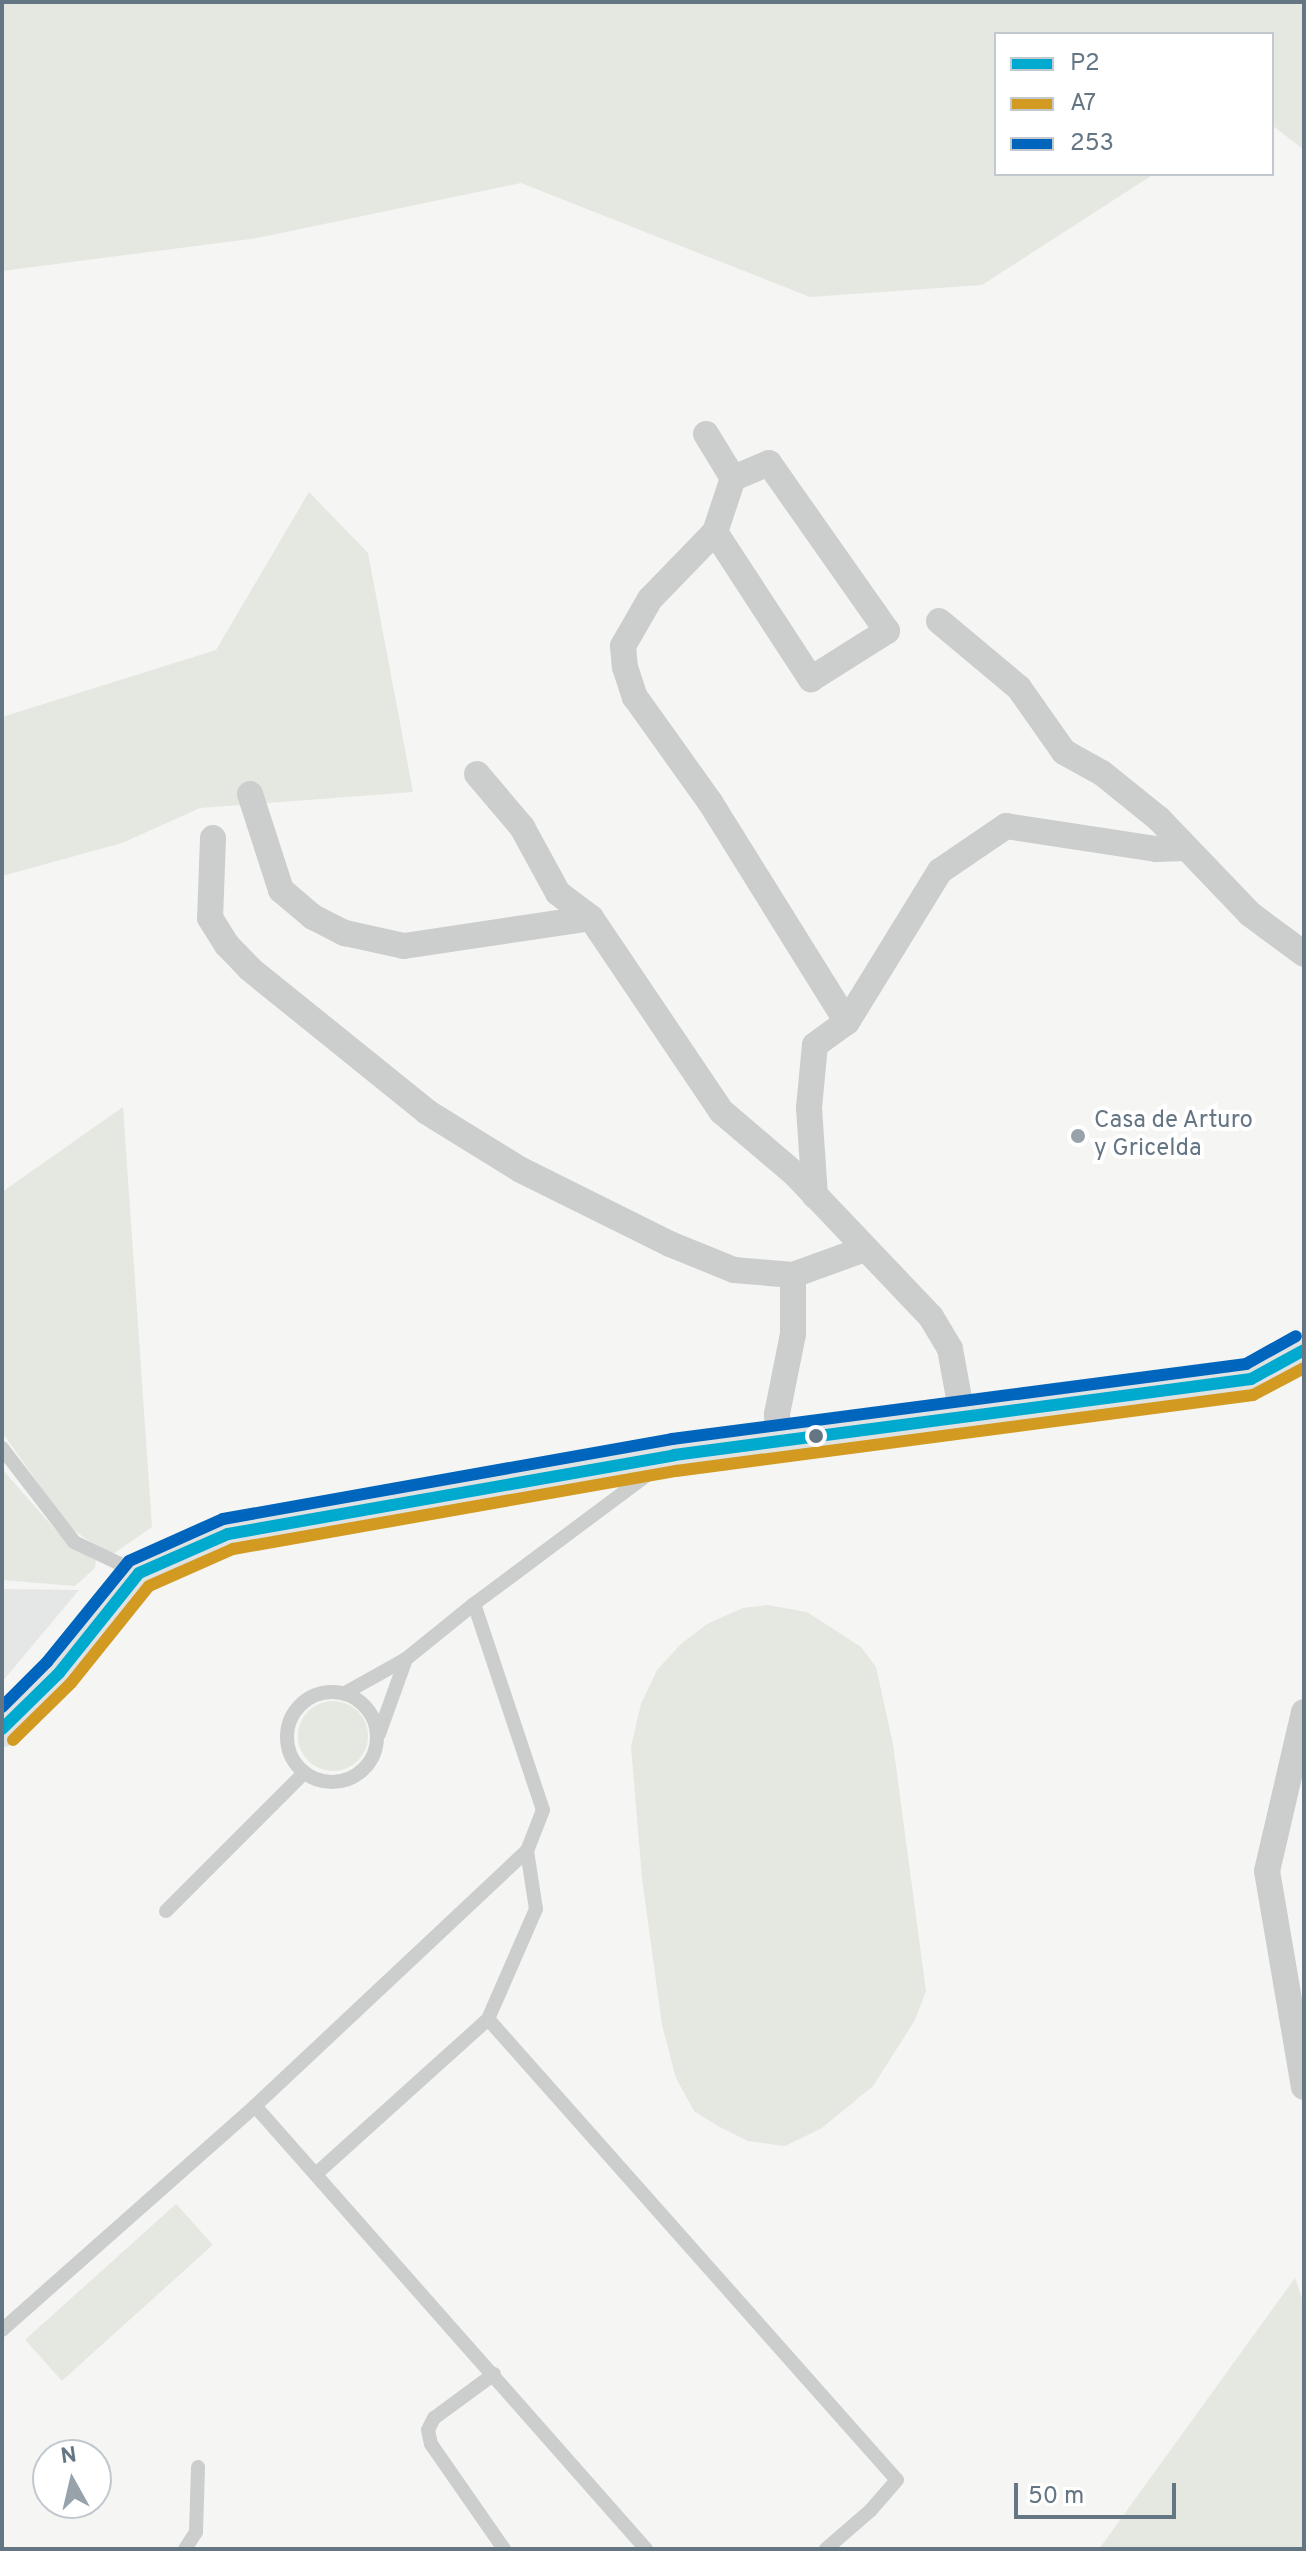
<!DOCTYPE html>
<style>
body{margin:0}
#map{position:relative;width:1306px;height:2551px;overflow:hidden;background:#f5f5f3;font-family:Overpass,sans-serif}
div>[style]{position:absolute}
.built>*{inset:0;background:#e5e7e6}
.green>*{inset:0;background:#e4e8e1;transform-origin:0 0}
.round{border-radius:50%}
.service>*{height:14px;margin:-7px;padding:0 7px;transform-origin:7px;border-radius:7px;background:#cccece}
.service>.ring{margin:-7px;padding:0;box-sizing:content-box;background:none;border:14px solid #cccece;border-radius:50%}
.minor>*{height:26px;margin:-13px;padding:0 13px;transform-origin:13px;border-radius:13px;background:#cccece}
.secondary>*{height:36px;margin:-18px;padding:0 18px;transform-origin:18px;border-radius:18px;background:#e0e1e1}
.bus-1>*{height:12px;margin:-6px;padding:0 6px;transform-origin:6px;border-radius:6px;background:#00a9ce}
.bus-2>*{height:12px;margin:-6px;padding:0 6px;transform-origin:6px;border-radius:6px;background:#d29a21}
.bus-3>*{height:12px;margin:-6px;padding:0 6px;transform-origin:6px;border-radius:6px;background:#0065bd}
.dots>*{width:22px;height:22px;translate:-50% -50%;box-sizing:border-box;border:4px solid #fff;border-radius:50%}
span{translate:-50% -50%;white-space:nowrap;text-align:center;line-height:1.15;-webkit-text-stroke:8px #fff;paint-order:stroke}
.poi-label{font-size:24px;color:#647584}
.left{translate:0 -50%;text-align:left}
.frame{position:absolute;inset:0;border:4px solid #647584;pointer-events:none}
.legend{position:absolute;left:994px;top:32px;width:280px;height:144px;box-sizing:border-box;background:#fff;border:2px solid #c1c8ce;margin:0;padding:10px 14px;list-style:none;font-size:24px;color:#647584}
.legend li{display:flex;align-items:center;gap:16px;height:40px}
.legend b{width:40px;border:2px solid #c1c8ce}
.north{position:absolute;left:32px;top:2439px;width:80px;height:80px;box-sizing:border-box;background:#fff;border:2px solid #c1c8ce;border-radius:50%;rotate:352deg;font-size:22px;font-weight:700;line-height:32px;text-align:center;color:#647584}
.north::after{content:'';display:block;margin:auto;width:28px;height:36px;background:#97a2ab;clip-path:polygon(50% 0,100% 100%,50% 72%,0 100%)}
.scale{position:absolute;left:1014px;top:2483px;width:162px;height:36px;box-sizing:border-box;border:4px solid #647584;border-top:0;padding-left:10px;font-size:24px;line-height:28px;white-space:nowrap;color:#647584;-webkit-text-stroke:6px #fff;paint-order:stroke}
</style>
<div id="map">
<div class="built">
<div style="clip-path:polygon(2px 1589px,79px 1590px,2px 1682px)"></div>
</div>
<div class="green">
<div style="clip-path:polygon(2px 2px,1304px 2px,1304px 150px,1272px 125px,1272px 34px,996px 34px,996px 174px,1154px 174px,982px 285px,810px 297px,521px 183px,257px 238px,2px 271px)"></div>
<div style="clip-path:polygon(309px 492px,368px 553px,413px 792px,200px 808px,122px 843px,2px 876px,2px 717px,216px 650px)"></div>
<div style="clip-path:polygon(123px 1107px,152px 1527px,110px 1556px,68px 1526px,2px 1432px,2px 1192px)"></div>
<div style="clip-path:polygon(2px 1469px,59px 1534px,96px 1561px,95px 1568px,75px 1586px,2px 1580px)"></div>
<div style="clip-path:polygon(767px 1605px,807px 1612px,861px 1647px,876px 1667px,893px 1744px,926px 1991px,915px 2020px,873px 2086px,822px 2128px,785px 2146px,748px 2141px,718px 2126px,694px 2111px,676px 2078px,662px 2025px,642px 1878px,631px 1747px,641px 1704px,657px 1670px,681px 1644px,707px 1624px,743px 1608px)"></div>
<div class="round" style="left:298px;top:1701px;width:70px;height:70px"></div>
<div style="left:176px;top:2204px;width:55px;height:203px;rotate:48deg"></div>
<div style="clip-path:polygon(1295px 2278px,1304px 2304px,1304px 2549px,1099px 2549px)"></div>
</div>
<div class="service">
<div style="left:2px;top:1448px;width:118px;rotate:52.5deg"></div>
<div style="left:74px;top:1542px;width:72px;rotate:25.5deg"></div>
<div class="ring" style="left:287px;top:1692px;width:76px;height:76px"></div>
<div style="left:345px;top:1693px;width:70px;rotate:-29.1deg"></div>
<div style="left:379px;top:1734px;width:80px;rotate:-70.2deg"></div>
<div style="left:406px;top:1659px;width:87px;rotate:-39deg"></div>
<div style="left:166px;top:1911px;width:195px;rotate:-45deg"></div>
<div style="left:488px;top:2019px;width:616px;rotate:48.42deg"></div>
<div style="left:897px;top:2480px;width:40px;rotate:131deg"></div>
<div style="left:871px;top:2510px;width:60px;rotate:139.1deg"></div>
<div style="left:255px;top:2106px;width:591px;rotate:48.57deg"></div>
<div style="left:316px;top:2174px;width:232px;rotate:-42deg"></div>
<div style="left:488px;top:2019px;width:120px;rotate:-66.4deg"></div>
<div style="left:536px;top:1909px;width:59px;rotate:-98.8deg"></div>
<div style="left:2px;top:2330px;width:338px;rotate:-41.5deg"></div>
<div style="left:255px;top:2106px;width:373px;rotate:-43.2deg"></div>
<div style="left:527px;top:1851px;width:44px;rotate:-68.7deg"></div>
<div style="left:543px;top:1810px;width:217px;rotate:-108.5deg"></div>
<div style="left:474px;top:1604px;width:229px;rotate:-36.7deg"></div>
<div style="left:494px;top:2374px;width:74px;rotate:143.7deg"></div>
<div style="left:434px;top:2418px;width:13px;rotate:117deg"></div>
<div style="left:428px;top:2430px;width:14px;rotate:78deg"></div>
<div style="left:431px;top:2444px;width:128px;rotate:55.2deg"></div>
<div style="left:185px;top:2549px;width:20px;rotate:-57deg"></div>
<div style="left:196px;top:2532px;width:65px;rotate:-88.2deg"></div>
</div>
<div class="minor">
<div style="left:706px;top:434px;width:52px;rotate:58.5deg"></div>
<div style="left:733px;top:478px;width:57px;rotate:108.4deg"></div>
<div style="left:715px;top:532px;width:93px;rotate:134.1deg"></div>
<div style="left:650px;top:599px;width:54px;rotate:119.9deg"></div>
<div style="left:623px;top:646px;width:21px;rotate:85deg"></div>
<div style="left:625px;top:667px;width:32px;rotate:72deg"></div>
<div style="left:635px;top:697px;width:129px;rotate:54.5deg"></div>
<div style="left:710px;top:802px;width:259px;rotate:58.1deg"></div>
<div style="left:715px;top:532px;width:176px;rotate:56.9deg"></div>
<div style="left:811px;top:679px;width:90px;rotate:-32.3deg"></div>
<div style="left:887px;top:631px;width:205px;rotate:-125.1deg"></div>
<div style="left:769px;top:463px;width:39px;rotate:157deg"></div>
<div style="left:939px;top:621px;width:104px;rotate:39.9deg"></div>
<div style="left:1019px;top:688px;width:78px;rotate:54.9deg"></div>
<div style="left:1064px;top:752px;width:43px;rotate:28.9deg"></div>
<div style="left:1102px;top:773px;width:73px;rotate:38.9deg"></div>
<div style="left:1159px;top:819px;width:132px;rotate:46.2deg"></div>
<div style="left:1250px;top:914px;width:67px;rotate:36.5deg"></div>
<div style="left:477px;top:774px;width:70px;rotate:49.7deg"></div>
<div style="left:522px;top:827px;width:75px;rotate:61.4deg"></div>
<div style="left:558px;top:893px;width:41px;rotate:37.1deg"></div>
<div style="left:591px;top:918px;width:233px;rotate:56deg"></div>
<div style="left:721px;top:1111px;width:97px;rotate:40.4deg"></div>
<div style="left:795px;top:1174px;width:197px;rotate:46.4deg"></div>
<div style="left:931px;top:1317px;width:37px;rotate:59deg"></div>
<div style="left:950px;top:1349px;width:72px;rotate:79.6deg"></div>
<div style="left:250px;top:794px;width:101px;rotate:72.1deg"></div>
<div style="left:281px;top:890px;width:42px;rotate:40.2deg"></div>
<div style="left:313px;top:917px;width:36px;rotate:27deg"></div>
<div style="left:345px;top:933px;width:60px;rotate:12.4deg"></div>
<div style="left:404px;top:946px;width:189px;rotate:-8.5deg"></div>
<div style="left:213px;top:838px;width:80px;rotate:92.1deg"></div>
<div style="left:210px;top:918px;width:32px;rotate:58deg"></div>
<div style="left:227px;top:945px;width:33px;rotate:46deg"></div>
<div style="left:250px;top:969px;width:228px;rotate:38.9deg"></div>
<div style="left:427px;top:1112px;width:110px;rotate:31.7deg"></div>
<div style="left:521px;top:1170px;width:166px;rotate:26.4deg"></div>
<div style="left:670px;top:1244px;width:69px;rotate:22.1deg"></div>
<div style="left:734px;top:1270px;width:59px;rotate:4.8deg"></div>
<div style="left:815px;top:1196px;width:88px;rotate:-93.9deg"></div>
<div style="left:809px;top:1108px;width:63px;rotate:-84.6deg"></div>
<div style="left:815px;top:1045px;width:39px;rotate:-36deg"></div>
<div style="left:847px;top:1022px;width:177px;rotate:-58.4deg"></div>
<div style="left:940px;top:871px;width:80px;rotate:-34.3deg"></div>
<div style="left:1006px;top:826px;width:152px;rotate:8.7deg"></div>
<div style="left:1156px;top:849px;width:30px;rotate:-2deg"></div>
<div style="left:778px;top:1442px;width:28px;rotate:-92deg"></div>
<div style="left:777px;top:1414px;width:82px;rotate:-78.7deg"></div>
<div style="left:793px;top:1334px;width:59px;rotate:-90deg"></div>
<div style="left:793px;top:1275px;width:77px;rotate:-19.9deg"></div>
<div style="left:1304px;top:1712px;width:163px;rotate:103.1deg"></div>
<div style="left:1267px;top:1871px;width:219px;rotate:80.3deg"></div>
</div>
<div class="secondary">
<div style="left:2px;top:1729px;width:80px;rotate:-44.5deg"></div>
<div style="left:59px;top:1673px;width:128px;rotate:-51.3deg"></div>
<div style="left:139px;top:1573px;width:97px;rotate:-23.7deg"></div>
<div style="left:228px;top:1534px;width:453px;rotate:-10deg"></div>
<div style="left:674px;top:1455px;width:582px;rotate:-7.5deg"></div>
<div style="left:1251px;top:1379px;width:60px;rotate:-28.7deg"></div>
</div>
<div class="bus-1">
<div style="left:2px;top:1729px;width:80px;rotate:-44.5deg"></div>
<div style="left:59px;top:1673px;width:128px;rotate:-51.3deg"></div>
<div style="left:139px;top:1573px;width:97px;rotate:-23.7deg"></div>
<div style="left:228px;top:1534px;width:453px;rotate:-10deg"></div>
<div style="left:674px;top:1455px;width:582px;rotate:-7.5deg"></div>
<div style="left:1251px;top:1379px;width:60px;rotate:-28.7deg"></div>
</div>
<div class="bus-2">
<div style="left:13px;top:1740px;width:81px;rotate:-44.5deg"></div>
<div style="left:71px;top:1683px;width:124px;rotate:-51.2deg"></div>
<div style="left:149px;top:1586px;width:92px;rotate:-23.8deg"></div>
<div style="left:233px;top:1549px;width:450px;rotate:-10deg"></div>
<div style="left:676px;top:1471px;width:582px;rotate:-7.5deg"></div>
<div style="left:1253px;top:1395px;width:58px;rotate:-27.9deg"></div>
</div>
<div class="bus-3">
<div style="left:2px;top:1707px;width:64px;rotate:-45deg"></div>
<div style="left:47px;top:1662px;width:130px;rotate:-50.9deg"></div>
<div style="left:129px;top:1561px;width:103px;rotate:-24.1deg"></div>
<div style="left:223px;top:1519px;width:456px;rotate:-10.1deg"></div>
<div style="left:672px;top:1439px;width:579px;rotate:-7.44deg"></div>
<div style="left:1246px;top:1364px;width:57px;rotate:-29.2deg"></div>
</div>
<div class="dots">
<div style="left:1078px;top:1136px;background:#97a2ab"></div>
<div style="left:816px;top:1436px;background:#647584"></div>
</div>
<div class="poi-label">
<span class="left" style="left:1094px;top:1136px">Casa de Arturo<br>y Gricelda</span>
</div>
<div class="frame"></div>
<ul class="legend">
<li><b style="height:10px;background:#00a9ce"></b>P2</li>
<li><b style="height:10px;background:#d29a21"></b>A7</li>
<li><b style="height:10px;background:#0065bd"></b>253</li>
</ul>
<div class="north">N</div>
<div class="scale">50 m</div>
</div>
